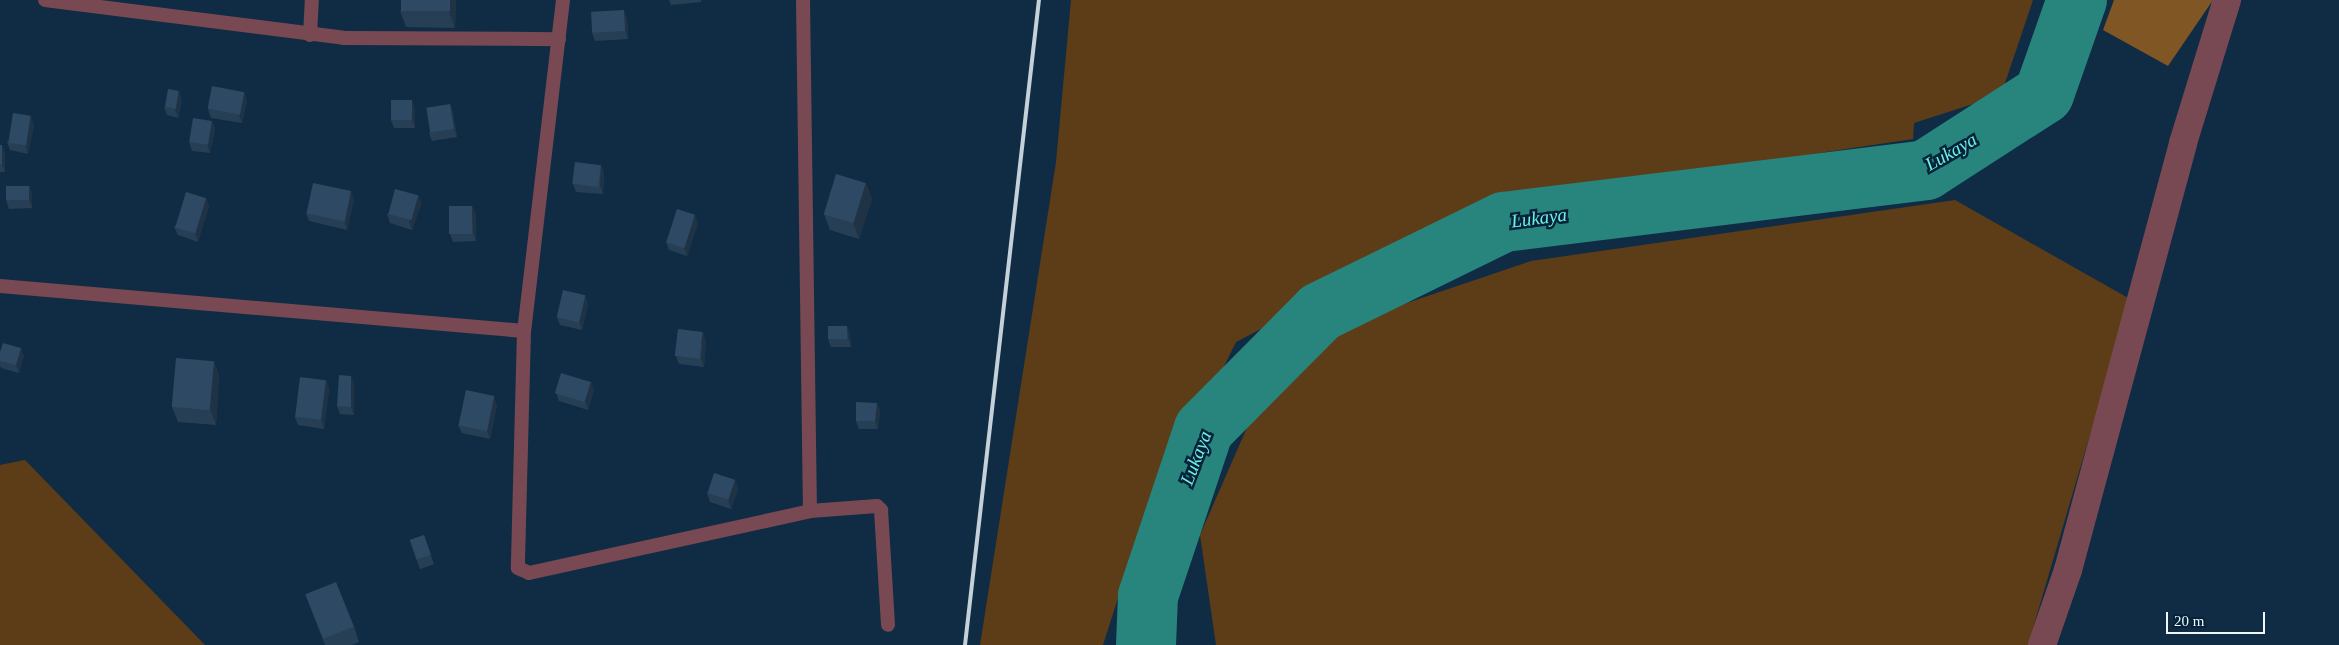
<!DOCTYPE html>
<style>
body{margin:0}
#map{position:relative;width:2339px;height:645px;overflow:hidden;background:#0f2c44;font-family:Georgia,serif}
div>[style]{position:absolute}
.green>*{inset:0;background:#5d3d17}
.forest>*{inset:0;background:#815625}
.river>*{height:60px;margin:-30px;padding:0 30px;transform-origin:30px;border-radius:30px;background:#27857d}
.service>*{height:14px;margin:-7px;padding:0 7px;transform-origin:7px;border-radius:7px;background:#794953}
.minor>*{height:28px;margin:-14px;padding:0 14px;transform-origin:14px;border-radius:14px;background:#794953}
.rail>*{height:4px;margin:-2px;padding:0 2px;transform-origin:2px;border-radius:2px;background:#c5d0d9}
.wall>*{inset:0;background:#273f55;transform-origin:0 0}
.shaded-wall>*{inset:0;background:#203345}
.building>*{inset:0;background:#2d4963;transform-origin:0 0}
span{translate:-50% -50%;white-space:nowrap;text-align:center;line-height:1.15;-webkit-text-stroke:5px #052239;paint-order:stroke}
.water-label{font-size:19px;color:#6ff0e4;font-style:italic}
.scale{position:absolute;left:2166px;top:612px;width:99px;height:22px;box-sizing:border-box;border:2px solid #eff6fc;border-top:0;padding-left:6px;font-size:15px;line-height:18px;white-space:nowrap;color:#eff6fc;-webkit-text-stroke:4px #052239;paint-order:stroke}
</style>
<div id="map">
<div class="green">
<div style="clip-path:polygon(1071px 0,2033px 0,2001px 95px,1914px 123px,1913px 139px,1508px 200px,1236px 342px,1133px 551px,1103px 645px,980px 645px,1056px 162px)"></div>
<div style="clip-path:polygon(1955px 200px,2130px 299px,2028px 645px,1216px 645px,1200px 535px,1256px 407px,1318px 333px,1531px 261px)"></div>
<div style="clip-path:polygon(25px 460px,205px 645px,0 645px,0 465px)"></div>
</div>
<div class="forest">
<div style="clip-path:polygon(2114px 0,2213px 0,2168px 66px,2103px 30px)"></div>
</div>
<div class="river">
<div style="left:1146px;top:645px;width:49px;rotate:-87.7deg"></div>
<div style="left:1148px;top:596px;width:176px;rotate:-71.5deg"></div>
<div style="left:1204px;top:429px;width:165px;rotate:-45.2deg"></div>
<div style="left:1320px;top:312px;width:205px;rotate:-26.1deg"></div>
<div style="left:1504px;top:222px;width:425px;rotate:-7deg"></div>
<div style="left:1926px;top:170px;width:140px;rotate:-32.8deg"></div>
<div style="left:2044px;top:94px;width:100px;rotate:-70.7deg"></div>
</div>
<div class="service">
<div style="left:45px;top:0;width:301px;rotate:7.2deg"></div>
<div style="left:344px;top:38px;width:215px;rotate:0.3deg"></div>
<div style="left:563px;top:0;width:333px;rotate:96.7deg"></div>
<div style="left:524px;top:331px;width:237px;rotate:91.5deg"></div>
<div style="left:518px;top:568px;width:12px;rotate:24deg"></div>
<div style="left:529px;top:573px;width:288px;rotate:-12.4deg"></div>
<div style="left:810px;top:511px;width:67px;rotate:-4.3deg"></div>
<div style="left:877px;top:506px;width:6px;rotate:45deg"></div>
<div style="left:881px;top:510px;width:115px;rotate:86.5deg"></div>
<div style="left:803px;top:0;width:511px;rotate:89.22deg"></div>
<div style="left:310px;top:35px;width:35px;rotate:-87deg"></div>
<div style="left:0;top:286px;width:526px;rotate:4.91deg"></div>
</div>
<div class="minor">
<div style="left:2042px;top:645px;width:79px;rotate:-70.9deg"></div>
<div style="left:2068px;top:570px;width:442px;rotate:-74.9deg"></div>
<div style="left:2183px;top:143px;width:150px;rotate:-72.9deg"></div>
</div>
<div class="rail">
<div style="left:965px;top:645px;width:649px;rotate:-83.46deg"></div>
</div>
<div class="wall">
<div style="clip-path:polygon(456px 0,455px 28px,406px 27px,400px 11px)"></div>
<div style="clip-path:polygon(669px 0,701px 0,701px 2px,671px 5px)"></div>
<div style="clip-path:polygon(627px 18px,628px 39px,595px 41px,592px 33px)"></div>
<div style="clip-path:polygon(182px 100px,178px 118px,167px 115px,164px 107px)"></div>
<div style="clip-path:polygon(247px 100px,242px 123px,211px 118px,208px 109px)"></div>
<div style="clip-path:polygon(450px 104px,453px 113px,457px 137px,432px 141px,429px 133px)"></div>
<div style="clip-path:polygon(415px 108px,415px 128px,394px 128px,391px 120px)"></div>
<div style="clip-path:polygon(212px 121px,215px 129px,210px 153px,192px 151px,189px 142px)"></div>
<div style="clip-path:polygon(34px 125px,28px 154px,10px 150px,7px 142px)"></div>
<div style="clip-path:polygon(0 145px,2px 145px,5px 153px,5px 172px,0 172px)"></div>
<div style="clip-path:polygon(601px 165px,604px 173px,603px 194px,576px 192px,573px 184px)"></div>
<div style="clip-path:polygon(866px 183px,872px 199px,859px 239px,830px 230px,824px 214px)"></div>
<div style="clip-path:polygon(29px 186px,32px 194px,32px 208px,9px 209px,6px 200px)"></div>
<div style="clip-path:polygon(418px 195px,421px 204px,412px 230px,390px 223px,387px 214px)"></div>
<div style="clip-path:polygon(206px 198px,209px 206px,198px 242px,178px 235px,174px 227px)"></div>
<div style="clip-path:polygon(354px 199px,347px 230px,309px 221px,306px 213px)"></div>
<div style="clip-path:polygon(472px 206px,476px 214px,476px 241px,453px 242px,450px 234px)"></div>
<div style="clip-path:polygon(698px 223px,687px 256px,669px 250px,666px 242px)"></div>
<div style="clip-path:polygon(588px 304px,582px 330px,560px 325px,557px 317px)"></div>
<div style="clip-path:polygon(847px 326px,850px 334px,851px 347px,831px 347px,828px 339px)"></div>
<div style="clip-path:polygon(706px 341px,704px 367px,679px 364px,676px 356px)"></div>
<div style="clip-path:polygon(21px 348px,24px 356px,19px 373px,1px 368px,0 366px,0 352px)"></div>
<div style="clip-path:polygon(214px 361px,219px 376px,216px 425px,178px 422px,172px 407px)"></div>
<div style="clip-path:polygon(326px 380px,329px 389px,324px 429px,298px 425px,295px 417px)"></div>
<div style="clip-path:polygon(591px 382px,594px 390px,588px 410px,559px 401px,556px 393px)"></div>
<div style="clip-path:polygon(354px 384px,354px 415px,340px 414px,337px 406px)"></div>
<div style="clip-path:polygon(877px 403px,880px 411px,878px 429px,859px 429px,856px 421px)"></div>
<div style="clip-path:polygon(497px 405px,490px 439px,462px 433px,458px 425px)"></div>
<div style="clip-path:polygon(735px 480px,738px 489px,731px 509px,710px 502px,707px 493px)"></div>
<div style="left:424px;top:535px;width:31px;height:15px;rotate:71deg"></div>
<div style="clip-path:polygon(305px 594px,354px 626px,359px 642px,352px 645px,325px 645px)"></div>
</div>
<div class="shaded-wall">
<div style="clip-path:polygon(450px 0,456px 0,455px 28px,449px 12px)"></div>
<div style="clip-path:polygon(624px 10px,627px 18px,628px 39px,625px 31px)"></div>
<div style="clip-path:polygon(179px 91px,182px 100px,178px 118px,175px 110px)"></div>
<div style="clip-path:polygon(244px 92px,247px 100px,242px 123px,239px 115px)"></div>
<div style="clip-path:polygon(412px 100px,415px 108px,415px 128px,412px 120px)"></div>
<div style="clip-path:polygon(450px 104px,453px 113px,457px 137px,454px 129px)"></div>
<div style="clip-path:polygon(31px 116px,34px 125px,28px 154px,25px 146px)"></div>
<div style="clip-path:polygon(212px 121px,215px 129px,210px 153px,207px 145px)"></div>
<div style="clip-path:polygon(2px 145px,5px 153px,5px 172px,2px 164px)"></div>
<div style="clip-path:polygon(601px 165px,604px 173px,603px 194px,600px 186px)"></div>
<div style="clip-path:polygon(866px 183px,872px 199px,859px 239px,853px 223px)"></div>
<div style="clip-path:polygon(29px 186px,32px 194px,32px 208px,29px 200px)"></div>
<div style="clip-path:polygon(351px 191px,354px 199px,347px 230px,344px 221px)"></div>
<div style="clip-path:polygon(418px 195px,421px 204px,412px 230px,409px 222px)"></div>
<div style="clip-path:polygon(206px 198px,209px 206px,198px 242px,195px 233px)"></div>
<div style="clip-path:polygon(472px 206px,476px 214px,476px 241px,473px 233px)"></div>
<div style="clip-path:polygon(695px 215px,698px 223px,687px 256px,684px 248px)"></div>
<div style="clip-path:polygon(585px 295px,588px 304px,582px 330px,579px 321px)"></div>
<div style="clip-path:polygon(847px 326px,850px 334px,851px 347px,848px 338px)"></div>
<div style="clip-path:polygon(703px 332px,706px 341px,704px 367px,701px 359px)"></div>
<div style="clip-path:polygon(21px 348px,24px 356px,19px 373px,16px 365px)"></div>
<div style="clip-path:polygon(214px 361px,219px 376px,216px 425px,210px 409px)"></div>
<div style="clip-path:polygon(351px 376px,354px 384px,354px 415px,351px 407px)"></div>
<div style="clip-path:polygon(326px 380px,329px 389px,324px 429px,321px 420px)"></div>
<div style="clip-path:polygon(591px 382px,594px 390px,588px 410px,585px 401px)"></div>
<div style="clip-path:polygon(494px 396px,497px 405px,490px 439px,487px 431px)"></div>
<div style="clip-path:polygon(877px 403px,880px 411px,878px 429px,875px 421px)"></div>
<div style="clip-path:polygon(735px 480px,738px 489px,731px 509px,728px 500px)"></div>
</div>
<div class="building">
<div style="left:401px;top:0;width:49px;height:11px"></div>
<div style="left:624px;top:10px;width:21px;height:33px;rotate:87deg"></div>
<div style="left:212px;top:86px;width:33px;height:23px;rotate:11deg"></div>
<div style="left:168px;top:89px;width:11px;height:18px;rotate:10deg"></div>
<div style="left:391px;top:100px;width:21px;height:20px"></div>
<div style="left:450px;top:104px;width:25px;height:24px;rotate:81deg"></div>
<div style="left:13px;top:113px;width:18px;height:30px;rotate:9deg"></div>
<div style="left:193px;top:118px;width:19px;height:24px;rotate:9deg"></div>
<div style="left:0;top:145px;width:2px;height:19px"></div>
<div style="left:575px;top:162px;width:26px;height:22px;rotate:7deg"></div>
<div style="left:836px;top:174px;width:31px;height:42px;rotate:17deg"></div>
<div style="left:313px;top:183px;width:39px;height:31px;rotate:12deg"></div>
<div style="left:6px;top:186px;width:23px;height:14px"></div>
<div style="left:395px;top:189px;width:24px;height:26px;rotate:15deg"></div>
<div style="left:186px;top:192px;width:21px;height:37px;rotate:17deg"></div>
<div style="left:449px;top:206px;width:23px;height:28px"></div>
<div style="left:677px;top:209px;width:19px;height:35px;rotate:18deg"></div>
<div style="left:563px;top:290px;width:23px;height:28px;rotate:13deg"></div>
<div style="left:828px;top:326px;width:19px;height:13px"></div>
<div style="left:678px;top:329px;width:25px;height:27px;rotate:7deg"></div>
<div style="clip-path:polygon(3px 343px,21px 348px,16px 365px,0 361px,0 352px)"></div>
<div style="left:176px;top:358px;width:38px;height:49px;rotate:5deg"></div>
<div style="left:561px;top:373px;width:31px;height:21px;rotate:17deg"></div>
<div style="clip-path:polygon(339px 375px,351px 376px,351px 407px,337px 406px)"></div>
<div style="left:300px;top:377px;width:26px;height:40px;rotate:7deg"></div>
<div style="left:466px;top:390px;width:29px;height:36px;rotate:12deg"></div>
<div style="clip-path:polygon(856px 402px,877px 403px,875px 421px,856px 421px)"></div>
<div style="left:714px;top:473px;width:22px;height:21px;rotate:18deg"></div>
<div style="left:424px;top:535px;width:21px;height:15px;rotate:71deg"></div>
<div style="left:336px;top:582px;width:48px;height:33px;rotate:68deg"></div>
</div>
<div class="water-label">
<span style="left:1951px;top:152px;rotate:-30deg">Lukaya</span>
<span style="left:1539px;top:218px;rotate:-7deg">Lukaya</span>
<span style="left:1196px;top:458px;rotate:-69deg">Lukaya</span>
</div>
<div class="scale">20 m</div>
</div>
